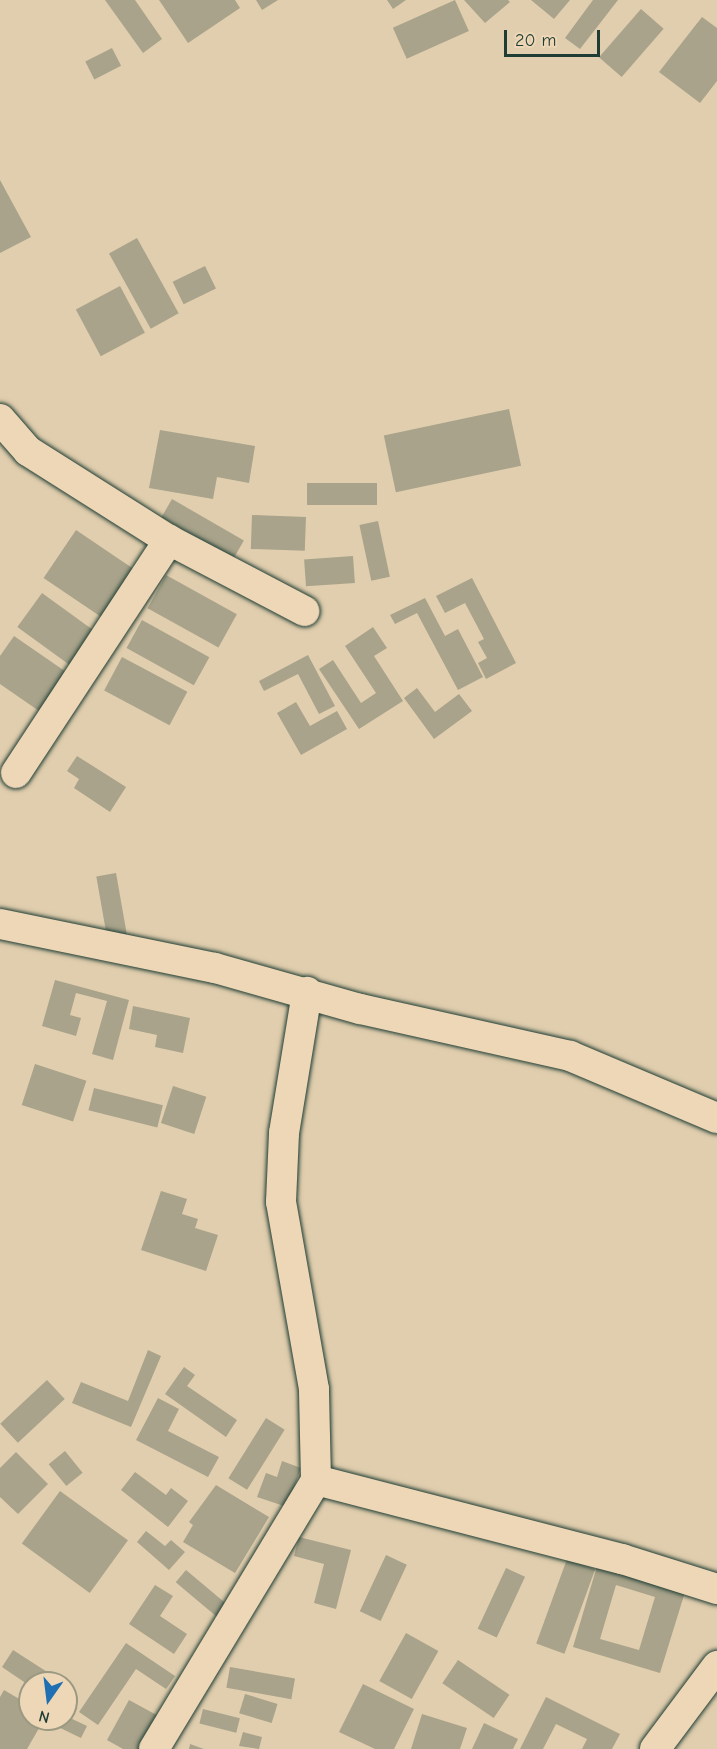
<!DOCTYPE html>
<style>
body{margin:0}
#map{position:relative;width:717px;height:1749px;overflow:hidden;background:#e1ceae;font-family:"Comic Neue",sans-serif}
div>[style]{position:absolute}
.building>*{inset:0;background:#a8a38a;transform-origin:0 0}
.roads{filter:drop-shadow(0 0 2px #1f3d34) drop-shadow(0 0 2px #1f3d34)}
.street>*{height:30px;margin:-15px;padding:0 15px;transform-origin:15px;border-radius:15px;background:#edd7b6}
span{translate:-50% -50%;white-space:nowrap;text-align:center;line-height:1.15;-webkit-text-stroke:4.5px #edd7b6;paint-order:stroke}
.north{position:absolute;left:18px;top:1671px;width:60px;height:60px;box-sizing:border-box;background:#edd7b6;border:2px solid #9b9982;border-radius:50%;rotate:194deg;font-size:16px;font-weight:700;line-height:24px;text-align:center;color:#1f3d34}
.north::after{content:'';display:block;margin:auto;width:21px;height:27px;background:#1f6fb2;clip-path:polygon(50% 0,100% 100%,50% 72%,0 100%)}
.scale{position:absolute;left:504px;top:30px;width:96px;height:27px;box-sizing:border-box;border:3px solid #1f3d34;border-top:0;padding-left:8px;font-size:18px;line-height:21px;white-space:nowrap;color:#1f3d34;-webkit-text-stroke:4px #edd7b6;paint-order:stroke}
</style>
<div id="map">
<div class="building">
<div style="clip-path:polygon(105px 0,135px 0,162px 39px,143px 53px)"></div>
<div style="clip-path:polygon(159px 0,235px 0,240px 8px,188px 43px)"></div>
<div style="clip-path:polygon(256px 0,278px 0,262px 10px)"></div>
<div style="clip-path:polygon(387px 0,406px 0,393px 9px)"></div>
<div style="left:455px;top:0;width:34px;height:68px;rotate:66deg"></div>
<div style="clip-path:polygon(464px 0,508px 0,510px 2px,485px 23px)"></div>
<div style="clip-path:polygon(531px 0,570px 0,554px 19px)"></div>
<div style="clip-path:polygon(593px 0,618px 0,580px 49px,565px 38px)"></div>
<div style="left:641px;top:9px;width:30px;height:64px;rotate:41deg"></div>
<div style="clip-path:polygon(702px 17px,717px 28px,717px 81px,700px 103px,659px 72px)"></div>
<div style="left:112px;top:48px;width:20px;height:30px;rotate:63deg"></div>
<div style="clip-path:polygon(0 180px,31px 237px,0 253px)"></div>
<div style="left:137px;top:238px;width:86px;height:32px;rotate:61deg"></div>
<div style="left:205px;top:266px;width:25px;height:36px;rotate:64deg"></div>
<div style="left:120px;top:286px;width:53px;height:50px;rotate:62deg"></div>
<div style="left:509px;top:409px;width:58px;height:128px;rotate:78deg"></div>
<div style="clip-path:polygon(160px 430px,255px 446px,249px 483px,217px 477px,213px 499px,149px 488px)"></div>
<div style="left:307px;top:483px;width:70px;height:22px"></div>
<div style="left:172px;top:499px;width:83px;height:21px;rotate:30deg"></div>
<div style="left:252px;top:515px;width:54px;height:34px;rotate:2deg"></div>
<div style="left:378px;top:521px;width:57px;height:19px;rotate:78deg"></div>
<div style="left:76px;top:530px;width:70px;height:58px;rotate:34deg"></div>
<div style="left:353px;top:556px;width:27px;height:49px;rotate:86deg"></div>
<div style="left:166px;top:575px;width:81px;height:38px;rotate:29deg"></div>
<div style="clip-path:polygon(472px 578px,516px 663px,486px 679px,478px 663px,487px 658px,478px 642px,484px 639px,465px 603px,445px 613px,436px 596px)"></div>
<div style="left:42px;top:593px;width:69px;height:42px;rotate:36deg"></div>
<div style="clip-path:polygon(425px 598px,445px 636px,458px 629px,483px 677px,458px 690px,417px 613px,395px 624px,390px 615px)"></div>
<div style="left:142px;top:620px;width:77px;height:32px;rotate:29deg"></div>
<div style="clip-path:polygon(373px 627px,387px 648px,374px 656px,403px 701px,359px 729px,319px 669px,333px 660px,361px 703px,376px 693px,345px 646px)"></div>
<div style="clip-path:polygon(14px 636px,69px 674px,42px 713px,0 684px,0 656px)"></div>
<div style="clip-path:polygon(308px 655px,335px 706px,319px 714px,298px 674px,264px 691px,259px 681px)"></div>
<div style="left:122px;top:657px;width:74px;height:38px;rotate:28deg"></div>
<div style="clip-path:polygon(417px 688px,435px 712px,459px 694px,472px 711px,434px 739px,404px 698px)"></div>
<div style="clip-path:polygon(296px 702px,310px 726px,337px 711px,347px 729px,301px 755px,277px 713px)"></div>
<div style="clip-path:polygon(77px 756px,126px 787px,110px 812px,74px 788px,79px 779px,67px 771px)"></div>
<div style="left:116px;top:873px;width:63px;height:20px;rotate:80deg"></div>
<div style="clip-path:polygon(55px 980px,129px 1000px,113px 1060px,92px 1054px,107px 1001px,76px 993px,70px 1015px,81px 1018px,76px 1036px,42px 1026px)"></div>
<div style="clip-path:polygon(133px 1006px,190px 1018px,183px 1053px,155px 1047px,157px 1035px,129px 1029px)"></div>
<div style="left:35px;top:1064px;width:54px;height:43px;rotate:18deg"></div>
<div style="left:173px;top:1086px;width:35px;height:39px;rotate:18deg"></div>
<div style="left:94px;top:1088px;width:71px;height:23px;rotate:14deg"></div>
<div style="clip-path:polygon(161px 1191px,187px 1199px,182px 1214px,198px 1219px,195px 1228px,218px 1235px,206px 1271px,141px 1250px)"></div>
<div style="clip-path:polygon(148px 1350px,161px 1356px,131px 1427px,72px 1403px,81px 1382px,128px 1401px)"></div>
<div style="clip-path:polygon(184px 1367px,195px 1375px,187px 1386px,237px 1420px,226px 1437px,165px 1394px)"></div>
<div style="left:47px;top:1380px;width:26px;height:64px;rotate:47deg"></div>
<div style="clip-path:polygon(158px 1398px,179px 1409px,168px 1431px,219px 1457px,208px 1477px,136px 1440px)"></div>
<div style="left:266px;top:1418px;width:22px;height:71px;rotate:32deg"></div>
<div style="left:65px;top:1451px;width:28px;height:21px;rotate:51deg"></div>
<div style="clip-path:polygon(16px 1452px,48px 1484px,18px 1514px,0 1497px,0 1468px)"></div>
<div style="clip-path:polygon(282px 1461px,301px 1468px,287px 1507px,257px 1497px,266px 1473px,277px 1477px)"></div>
<div style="clip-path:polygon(135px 1472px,166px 1495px,171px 1488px,188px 1501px,168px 1527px,121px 1490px)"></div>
<div style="clip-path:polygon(216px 1485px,269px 1517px,235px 1573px,183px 1542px,193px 1525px,189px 1522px)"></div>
<div style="left:60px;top:1491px;width:84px;height:65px;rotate:36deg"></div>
<div style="clip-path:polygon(146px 1531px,165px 1546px,171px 1540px,185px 1552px,169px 1570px,137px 1542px)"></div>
<div style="clip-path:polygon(299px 1537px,351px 1550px,336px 1609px,314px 1603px,324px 1564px,294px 1556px)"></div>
<div style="left:386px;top:1555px;width:23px;height:62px;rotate:25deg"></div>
<div style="left:567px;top:1559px;width:30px;height:90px;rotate:20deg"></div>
<div style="clip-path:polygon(evenodd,597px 1566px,685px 1592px,660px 1673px,573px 1647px,597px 1566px,616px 1585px,655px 1597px,639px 1650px,600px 1639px,616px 1585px)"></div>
<div style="left:506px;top:1568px;width:21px;height:67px;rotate:25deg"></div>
<div style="left:186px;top:1570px;width:54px;height:16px;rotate:40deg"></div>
<div style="clip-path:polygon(155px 1585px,173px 1596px,160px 1616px,187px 1634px,174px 1654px,129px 1624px)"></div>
<div style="left:406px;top:1633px;width:37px;height:55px;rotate:29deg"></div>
<div style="clip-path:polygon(126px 1643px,175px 1676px,166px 1689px,136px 1669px,98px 1725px,79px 1712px)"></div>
<div style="clip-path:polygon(13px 1650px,55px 1677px,51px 1683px,30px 1686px,2px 1667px)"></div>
<div style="left:458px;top:1660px;width:62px;height:28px;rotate:34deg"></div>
<div style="left:230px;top:1667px;width:66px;height:21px;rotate:10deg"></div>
<div style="clip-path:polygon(363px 1684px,414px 1709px,394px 1749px,375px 1749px,339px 1732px)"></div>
<div style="clip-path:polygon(4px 1690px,26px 1703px,21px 1712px,42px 1723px,27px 1749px,0 1749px,0 1697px)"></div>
<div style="left:245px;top:1694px;width:34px;height:20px;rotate:17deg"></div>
<div style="clip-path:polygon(546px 1697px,620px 1734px,612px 1749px,582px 1749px,587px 1739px,556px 1724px,543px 1749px,520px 1749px)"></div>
<div style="clip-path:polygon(129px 1700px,164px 1719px,148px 1749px,123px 1749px,107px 1740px)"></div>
<div style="left:203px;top:1709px;width:38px;height:15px;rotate:14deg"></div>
<div style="clip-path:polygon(422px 1714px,467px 1728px,460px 1749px,411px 1749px)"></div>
<div style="clip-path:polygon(66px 1716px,87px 1726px,81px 1738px,50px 1723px)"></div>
<div style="clip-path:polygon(484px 1723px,518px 1739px,513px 1749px,472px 1749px)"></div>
<div style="clip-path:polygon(243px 1732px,262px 1737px,259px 1749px,239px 1746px)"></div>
<div style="clip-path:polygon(190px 1744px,204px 1749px,189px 1749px)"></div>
</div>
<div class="roads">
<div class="street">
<div style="left:0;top:419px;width:43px;rotate:48.8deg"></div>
<div style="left:28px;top:451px;width:167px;rotate:32.3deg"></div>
<div style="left:169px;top:540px;width:153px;rotate:27.7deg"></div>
<div style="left:16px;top:773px;width:279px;rotate:-56.7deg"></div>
<div style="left:0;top:924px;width:219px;rotate:11.6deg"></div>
<div style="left:215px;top:968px;width:151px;rotate:15.8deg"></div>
<div style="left:360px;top:1009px;width:215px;rotate:12.6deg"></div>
<div style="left:570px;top:1056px;width:160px;rotate:22.9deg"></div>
<div style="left:316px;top:1480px;width:316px;rotate:14.5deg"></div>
<div style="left:622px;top:1559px;width:100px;rotate:17.5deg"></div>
<div style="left:154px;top:1749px;width:314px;rotate:-58.9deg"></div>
<div style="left:316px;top:1480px;width:91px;rotate:-91.3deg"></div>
<div style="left:314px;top:1389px;width:190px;rotate:-100deg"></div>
<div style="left:281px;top:1202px;width:69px;rotate:-87.5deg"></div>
<div style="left:284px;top:1133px;width:143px;rotate:-80.7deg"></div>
<div style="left:655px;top:1749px;width:104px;rotate:-53.2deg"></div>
</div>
</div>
<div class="north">N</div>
<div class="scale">20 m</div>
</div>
